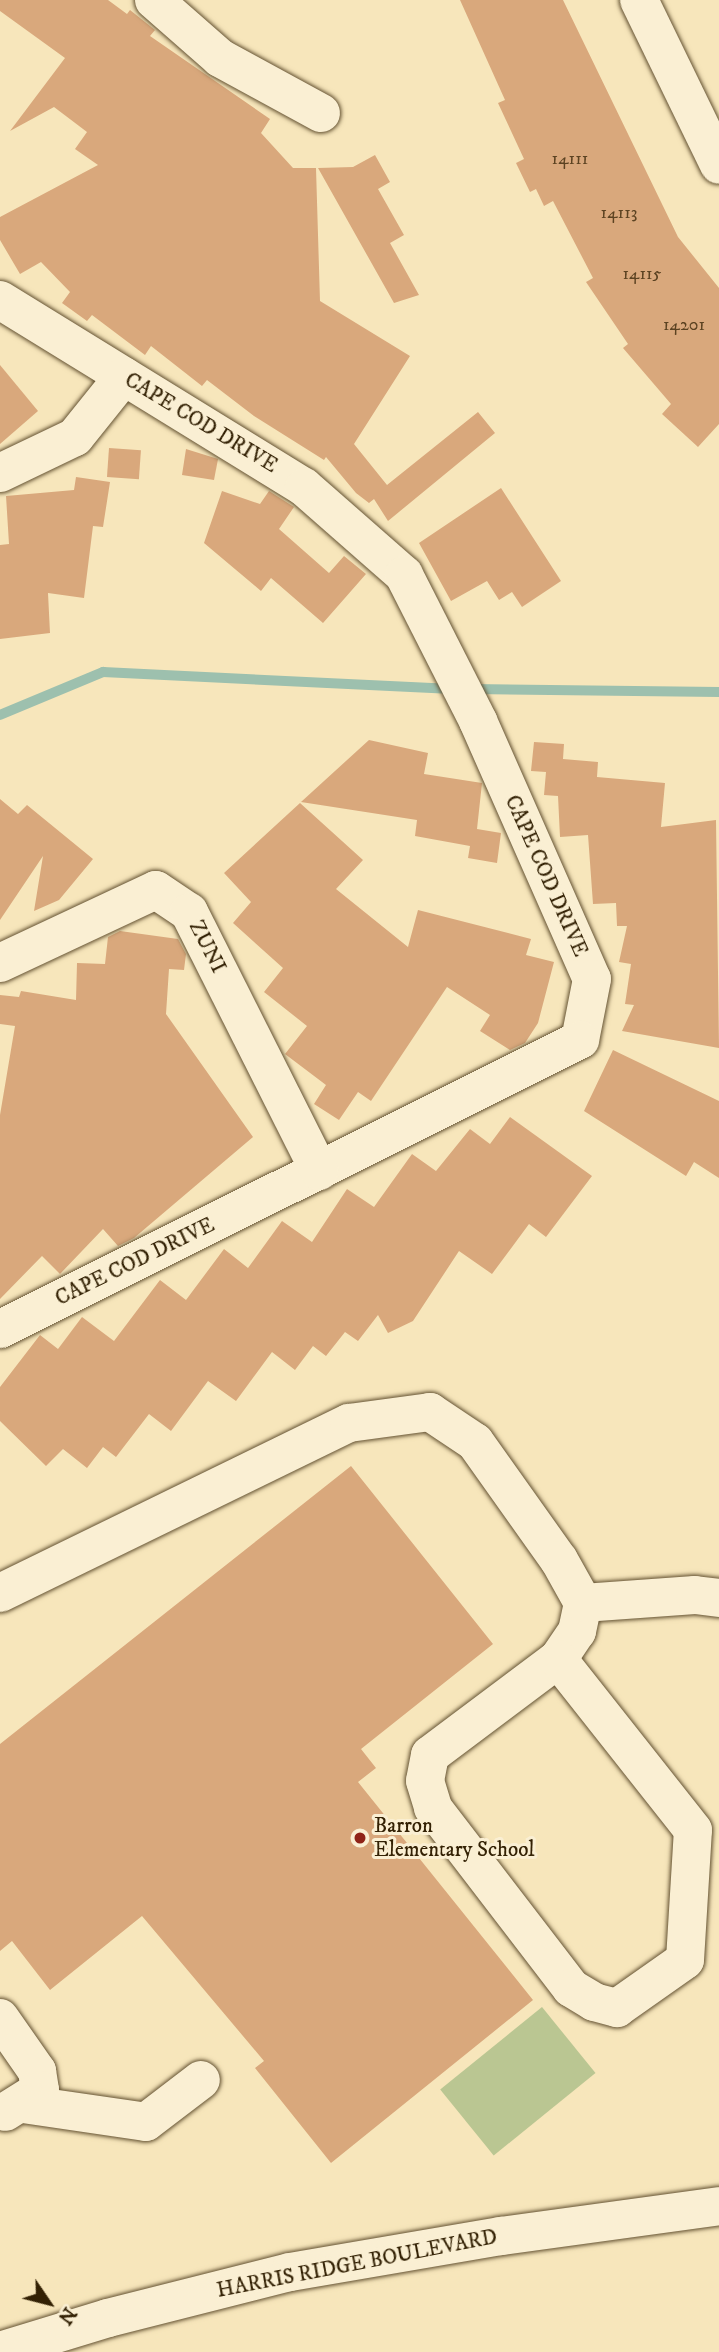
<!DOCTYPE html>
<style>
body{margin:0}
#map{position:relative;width:719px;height:2352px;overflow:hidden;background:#f7e6bb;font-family:"IM FELL DW Pica",serif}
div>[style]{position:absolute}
.green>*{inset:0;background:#bac692;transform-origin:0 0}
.stream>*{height:10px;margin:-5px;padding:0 5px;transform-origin:5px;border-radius:5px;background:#9dc0ae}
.building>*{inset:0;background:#d9a87c;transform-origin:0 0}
.roads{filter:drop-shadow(0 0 2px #645232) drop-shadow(0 0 2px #645232)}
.minor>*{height:38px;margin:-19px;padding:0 19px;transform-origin:19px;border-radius:19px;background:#faefd3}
.dots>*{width:19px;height:19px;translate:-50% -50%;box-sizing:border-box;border:4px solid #faefd3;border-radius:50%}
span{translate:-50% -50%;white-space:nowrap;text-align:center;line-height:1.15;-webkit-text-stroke:6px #faefd3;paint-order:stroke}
.number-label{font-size:18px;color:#5c4322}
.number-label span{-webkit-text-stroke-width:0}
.street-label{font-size:21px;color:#332104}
.poi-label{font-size:21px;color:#332104}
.left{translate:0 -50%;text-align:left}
.north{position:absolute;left:14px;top:2268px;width:70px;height:70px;-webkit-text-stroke:5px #faefd3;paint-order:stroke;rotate:125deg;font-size:19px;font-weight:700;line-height:28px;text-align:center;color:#332104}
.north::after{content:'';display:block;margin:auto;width:24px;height:32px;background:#332104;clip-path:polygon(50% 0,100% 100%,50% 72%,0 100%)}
</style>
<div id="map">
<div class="green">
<div style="left:542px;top:2007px;width:85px;height:131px;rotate:51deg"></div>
</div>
<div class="stream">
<div style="left:471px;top:689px;width:248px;rotate:0.7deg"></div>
<div style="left:0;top:715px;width:112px;rotate:-22.7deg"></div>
<div style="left:103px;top:672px;width:350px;rotate:2.8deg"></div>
</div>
<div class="building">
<div style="clip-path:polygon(0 0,108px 0,127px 14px,130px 10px,155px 30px,150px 36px,270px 119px,261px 133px,293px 168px,316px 168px,320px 301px,410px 356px,354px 444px,387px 485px,478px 412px,495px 433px,388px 521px,374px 499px,369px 503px,356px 493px,326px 457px,324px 460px,254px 416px,207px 380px,202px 386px,151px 346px,145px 355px,92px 315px,87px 321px,62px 303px,70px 292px,41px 262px,20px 274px,0 240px,0 217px,98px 165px,75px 149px,87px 132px,54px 107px,10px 131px,65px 58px,0 11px)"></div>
<div style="clip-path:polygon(460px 0,563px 0,678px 237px,719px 288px,719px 424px,698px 447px,662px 414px,671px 404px,623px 348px,628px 344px,586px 282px,593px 278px,553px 201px,544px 206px,536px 189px,530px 192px,516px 163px,524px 159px,498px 103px,505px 100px)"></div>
<div style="clip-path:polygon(375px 155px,390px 182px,378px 189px,404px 235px,390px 243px,419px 295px,394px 303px,318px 168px,353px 167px)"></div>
<div style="clip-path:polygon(0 365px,38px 411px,0 444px)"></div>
<div style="left:109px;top:448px;width:32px;height:29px;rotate:4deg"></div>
<div style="clip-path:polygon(186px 449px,218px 459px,214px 480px,182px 475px)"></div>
<div style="clip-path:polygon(76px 477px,110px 482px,103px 527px,93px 526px,84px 598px,48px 593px,50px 633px,0 639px,0 545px,9px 544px,6px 496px,74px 490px)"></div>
<div style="clip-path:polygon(501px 488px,561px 581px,522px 607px,512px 592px,499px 600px,487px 581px,451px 601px,419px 543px)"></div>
<div style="clip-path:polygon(222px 491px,260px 504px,269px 491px,294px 507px,279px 529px,329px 573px,344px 556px,366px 574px,323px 623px,271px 578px,261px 591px,204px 543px)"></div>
<div style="clip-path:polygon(369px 740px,428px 753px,424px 774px,482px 783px,477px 829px,501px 833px,497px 863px,468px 858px,470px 846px,415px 836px,417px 820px,301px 802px)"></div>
<div style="clip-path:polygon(534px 742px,564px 744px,563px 759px,598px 762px,597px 777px,665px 783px,661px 827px,716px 820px,719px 1048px,622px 1031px,634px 1005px,625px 1004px,631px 964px,619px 962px,627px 926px,617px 926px,616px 903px,593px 904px,588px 835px,560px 837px,558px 796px,544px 795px,546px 772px,531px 771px)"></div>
<div style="clip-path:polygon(0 799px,18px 814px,27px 805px,93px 859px,59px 900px,34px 911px,43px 856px,0 920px)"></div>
<div style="clip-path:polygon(300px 803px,363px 860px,336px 889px,408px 947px,418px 910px,531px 939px,526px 955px,554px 962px,538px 1023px,525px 1043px,510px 1050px,480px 1031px,490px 1015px,447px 987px,371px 1101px,358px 1092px,339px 1120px,314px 1104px,326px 1085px,285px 1054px,307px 1026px,264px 992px,283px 968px,233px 923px,251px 902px,224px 873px)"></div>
<div style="clip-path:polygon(120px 931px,178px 939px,186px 954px,184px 970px,169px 969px,166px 1014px,253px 1137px,134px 1238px,118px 1246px,103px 1229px,60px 1274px,42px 1256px,0 1299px,0 1115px,15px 1026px,0 1024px,0 995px,19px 997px,21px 991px,76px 1000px,77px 963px,105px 964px,108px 937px)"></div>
<div style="clip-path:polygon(613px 1050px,719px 1101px,719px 1178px,694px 1162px,686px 1176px,584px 1111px)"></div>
<div style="clip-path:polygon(510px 1117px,592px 1176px,546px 1237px,529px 1224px,492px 1274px,459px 1251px,413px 1321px,388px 1333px,378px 1315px,358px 1341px,345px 1332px,326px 1356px,313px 1346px,295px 1370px,272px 1352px,236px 1401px,208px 1381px,171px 1431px,149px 1414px,116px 1457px,103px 1447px,87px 1468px,63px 1449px,46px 1466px,0 1421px,0 1387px,40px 1335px,58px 1349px,82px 1317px,114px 1341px,160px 1280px,186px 1300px,224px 1249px,248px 1268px,282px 1221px,312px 1242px,347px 1189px,374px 1207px,412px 1154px,436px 1171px,470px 1129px,490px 1144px)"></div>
<div style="clip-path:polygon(351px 1466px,493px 1644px,361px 1749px,376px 1768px,358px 1782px,533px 2000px,331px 2163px,255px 2068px,264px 2061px,142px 1916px,50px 1990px,12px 1941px,0 1951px,0 1744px)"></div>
</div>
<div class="roads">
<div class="minor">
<div style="left:154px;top:0;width:88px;rotate:41.3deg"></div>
<div style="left:220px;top:58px;width:115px;rotate:28.6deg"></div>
<div style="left:639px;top:0;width:183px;rotate:64.1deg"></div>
<div style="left:0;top:300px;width:357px;rotate:31.6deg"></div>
<div style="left:304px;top:487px;width:133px;rotate:41.3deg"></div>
<div style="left:404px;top:575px;width:164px;rotate:63.1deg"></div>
<div style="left:478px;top:721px;width:282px;rotate:66.2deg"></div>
<div style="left:592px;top:979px;width:62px;rotate:101.1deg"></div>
<div style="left:580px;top:1040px;width:648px;rotate:153.51deg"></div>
<div style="left:0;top:473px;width:83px;rotate:-25.6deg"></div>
<div style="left:75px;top:437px;width:78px;rotate:-51.2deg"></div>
<div style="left:0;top:963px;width:172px;rotate:-25.1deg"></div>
<div style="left:156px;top:890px;width:40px;rotate:34deg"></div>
<div style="left:189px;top:912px;width:290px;rotate:63.3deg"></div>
<div style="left:0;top:1593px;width:388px;rotate:-26deg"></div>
<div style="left:349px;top:1423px;width:82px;rotate:-7.7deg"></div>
<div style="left:430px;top:1412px;width:54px;rotate:33.7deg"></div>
<div style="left:475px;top:1442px;width:145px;rotate:54.6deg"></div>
<div style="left:559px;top:1560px;width:49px;rotate:60.8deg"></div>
<div style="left:583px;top:1603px;width:29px;rotate:102deg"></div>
<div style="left:577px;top:1631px;width:34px;rotate:124deg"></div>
<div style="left:558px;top:1659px;width:160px;rotate:143.1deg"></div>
<div style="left:430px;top:1755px;width:26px;rotate:101deg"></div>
<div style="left:425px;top:1781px;width:28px;rotate:73deg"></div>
<div style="left:433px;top:1808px;width:227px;rotate:52.5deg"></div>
<div style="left:571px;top:1988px;width:27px;rotate:31deg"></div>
<div style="left:594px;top:2002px;width:24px;rotate:15deg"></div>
<div style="left:617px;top:2008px;width:83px;rotate:-35.2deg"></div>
<div style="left:685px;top:1960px;width:130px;rotate:-86.5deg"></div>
<div style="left:693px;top:1830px;width:218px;rotate:-128.3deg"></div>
<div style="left:583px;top:1603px;width:112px;rotate:-4.1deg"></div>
<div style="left:695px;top:1595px;width:24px;rotate:7deg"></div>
<div style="left:0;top:2018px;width:65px;rotate:55.1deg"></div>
<div style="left:37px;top:2071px;width:19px;rotate:81deg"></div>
<div style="left:40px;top:2090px;width:41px;rotate:147.8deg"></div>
<div style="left:23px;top:2104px;width:124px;rotate:8.3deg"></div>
<div style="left:146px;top:2122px;width:69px;rotate:-37.4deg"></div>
<div style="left:0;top:2351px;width:113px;rotate:-17deg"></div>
<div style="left:108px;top:2318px;width:188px;rotate:-14.2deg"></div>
<div style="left:290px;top:2272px;width:214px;rotate:-9.7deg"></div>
<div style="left:501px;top:2236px;width:220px;rotate:-7.8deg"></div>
</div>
</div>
<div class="dots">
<div style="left:360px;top:1838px;background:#8f2418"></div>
</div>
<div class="number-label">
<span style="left:570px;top:159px">14111</span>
<span style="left:619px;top:213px">14113</span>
<span style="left:642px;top:274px">14115</span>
<span style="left:684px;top:325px">14201</span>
</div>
<div class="street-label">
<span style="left:201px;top:423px;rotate:31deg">CAPE COD DRIVE</span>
<span style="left:546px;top:876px;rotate:66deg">CAPE COD DRIVE</span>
<span style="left:207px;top:947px;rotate:63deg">ZUNI</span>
<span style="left:135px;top:1262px;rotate:-26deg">CAPE COD DRIVE</span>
<span style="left:357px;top:2264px;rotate:-11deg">HARRIS RIDGE BOULEVARD</span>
</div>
<div class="poi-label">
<span class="left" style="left:374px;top:1838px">Barron<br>Elementary School</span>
</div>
<div class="north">N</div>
</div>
